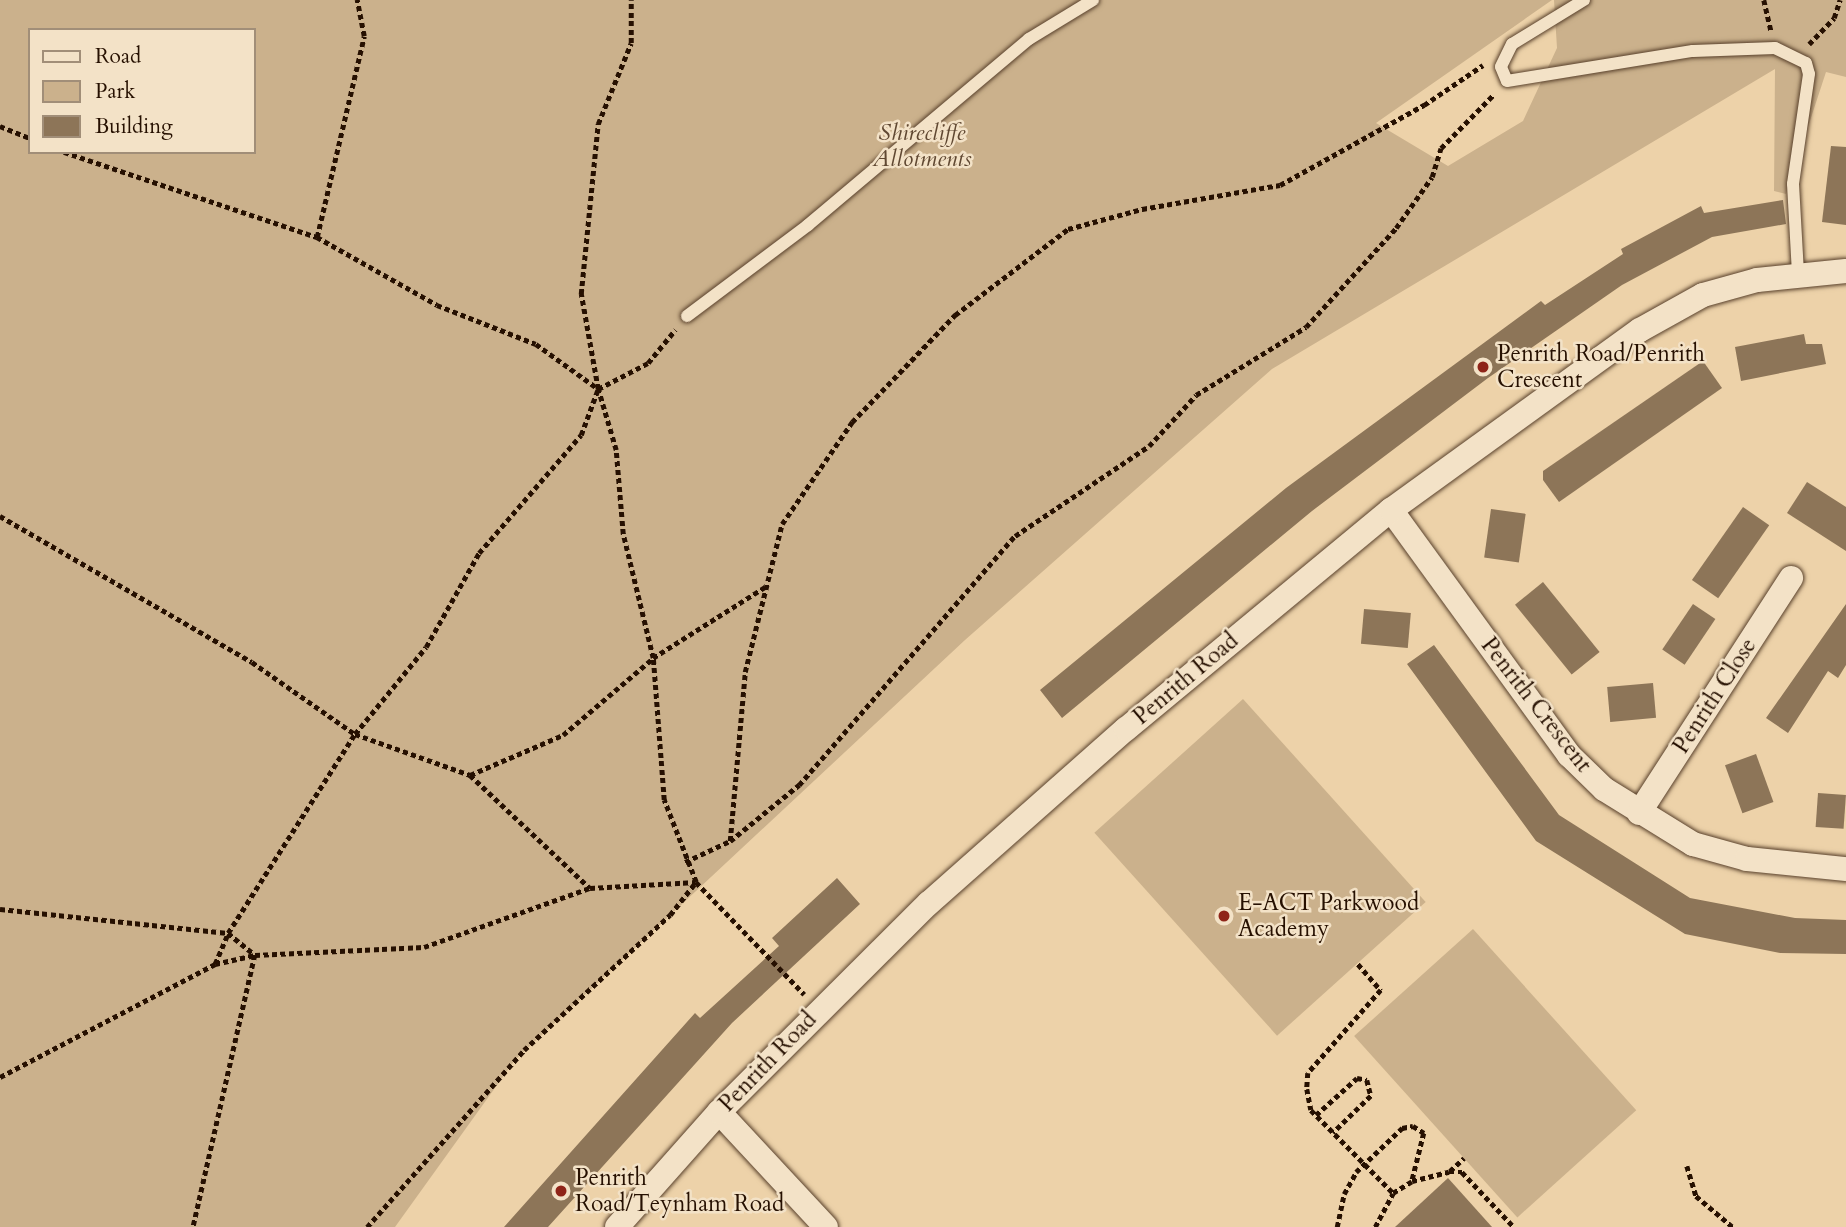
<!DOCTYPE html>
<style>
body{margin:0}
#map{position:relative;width:1846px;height:1227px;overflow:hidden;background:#edd2a9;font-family:Cardo,serif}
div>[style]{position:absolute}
.green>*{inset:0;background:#cbb18c;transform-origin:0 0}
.building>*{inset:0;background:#8d7558;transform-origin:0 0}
.path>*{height:4.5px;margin-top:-2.25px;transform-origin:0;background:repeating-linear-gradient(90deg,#261001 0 5px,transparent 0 8.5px)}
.roads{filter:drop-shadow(0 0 2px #58402b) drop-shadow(0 0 2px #58402b)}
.lane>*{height:12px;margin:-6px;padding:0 6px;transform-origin:6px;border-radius:6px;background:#f3e2c7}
.street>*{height:24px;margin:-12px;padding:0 12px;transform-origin:12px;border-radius:12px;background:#f3e2c7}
.dots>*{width:19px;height:19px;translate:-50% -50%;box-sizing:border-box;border:4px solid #f3e2c7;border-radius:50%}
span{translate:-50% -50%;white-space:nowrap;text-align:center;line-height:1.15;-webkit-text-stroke:5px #f3e2c7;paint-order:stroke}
.park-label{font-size:23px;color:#604832;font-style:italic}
.poi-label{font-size:23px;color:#261001}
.left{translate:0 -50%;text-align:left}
.street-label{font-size:23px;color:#261001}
.legend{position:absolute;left:28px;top:28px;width:228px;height:126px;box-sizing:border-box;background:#f3e2c7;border:2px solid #a18e78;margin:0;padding:9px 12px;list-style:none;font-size:21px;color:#261001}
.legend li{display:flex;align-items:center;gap:14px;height:35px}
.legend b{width:35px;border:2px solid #a18e78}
</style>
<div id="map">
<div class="green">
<div style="clip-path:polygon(evenodd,0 0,1552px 0,1376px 123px,1448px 166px,1523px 121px,1557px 48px,1554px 0,1846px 0,1846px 77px,1826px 72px,1786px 194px,1774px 191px,1775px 69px,1272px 369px,965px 640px,515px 1060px,395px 1227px,0 1227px,0 0,30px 30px,254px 30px,254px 152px,30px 152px,30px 30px)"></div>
<div style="left:1243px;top:699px;width:273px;height:200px;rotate:48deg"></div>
<div style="left:1473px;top:929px;width:244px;height:160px;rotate:48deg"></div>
</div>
<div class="building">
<div style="clip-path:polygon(1831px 146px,1846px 147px,1846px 225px,1822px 222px)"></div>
<div style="clip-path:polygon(1783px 200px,1786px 224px,1712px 237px,1622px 285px,1488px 378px,1312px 511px,1062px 718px,1040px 690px,1286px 488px,1541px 301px,1545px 305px,1623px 254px,1621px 249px,1701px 206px,1704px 213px)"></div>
<div style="clip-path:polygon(1804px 334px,1806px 344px,1822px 344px,1826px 364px,1741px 381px,1735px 347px)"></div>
<div style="clip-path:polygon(1703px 361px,1722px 388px,1559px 502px,1543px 480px,1543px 471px)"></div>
<div style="clip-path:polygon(1807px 482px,1846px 507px,1846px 551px,1787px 513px)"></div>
<div style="left:1743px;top:507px;width:32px;height:89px;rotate:35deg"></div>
<div style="left:1491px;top:509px;width:35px;height:49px;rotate:8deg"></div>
<div style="left:1543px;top:582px;width:90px;height:36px;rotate:51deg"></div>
<div style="left:1693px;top:604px;width:27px;height:55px;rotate:34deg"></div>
<div style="clip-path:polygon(1846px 604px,1846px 665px,1838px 678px,1828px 671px,1788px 733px,1766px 718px)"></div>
<div style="left:1364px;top:609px;width:47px;height:35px;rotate:5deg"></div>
<div style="clip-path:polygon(1434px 645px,1559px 815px,1690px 898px,1795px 918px,1846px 920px,1846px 954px,1780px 953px,1685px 934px,1536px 841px,1407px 664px)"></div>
<div style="left:1653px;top:683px;width:35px;height:46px;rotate:85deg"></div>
<div style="left:1756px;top:754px;width:51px;height:33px;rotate:70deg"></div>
<div style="left:1818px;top:793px;width:28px;height:34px;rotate:4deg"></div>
<div style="clip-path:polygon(837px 878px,860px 904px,732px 1023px,548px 1227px,504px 1227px,695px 1013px,700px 1018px,779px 946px,772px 938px)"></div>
<div style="clip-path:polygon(1448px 1178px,1492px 1227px,1395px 1227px)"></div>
</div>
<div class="path">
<div style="left:1764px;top:0;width:31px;rotate:77deg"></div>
<div style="left:1809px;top:44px;width:36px;rotate:-46deg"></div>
<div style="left:1834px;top:18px;width:19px;rotate:-72deg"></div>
<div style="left:0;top:126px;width:32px;rotate:22deg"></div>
<div style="left:64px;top:152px;width:267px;rotate:18.6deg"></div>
<div style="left:317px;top:237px;width:138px;rotate:29.5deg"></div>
<div style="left:437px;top:305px;width:106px;rotate:21.5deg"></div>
<div style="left:536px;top:344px;width:75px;rotate:35.8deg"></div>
<div style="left:317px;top:237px;width:206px;rotate:-76.8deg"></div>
<div style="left:364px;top:36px;width:37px;rotate:-101deg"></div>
<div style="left:0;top:516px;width:291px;rotate:30.1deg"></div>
<div style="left:252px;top:662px;width:126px;rotate:35deg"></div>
<div style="left:355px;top:734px;width:122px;rotate:19.6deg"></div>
<div style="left:470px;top:775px;width:165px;rotate:43.3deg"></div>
<div style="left:470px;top:775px;width:101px;rotate:-23.3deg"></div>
<div style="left:563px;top:735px;width:118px;rotate:-40.5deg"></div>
<div style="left:653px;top:658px;width:133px;rotate:-32.4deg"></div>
<div style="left:730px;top:841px;width:170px;rotate:-84.9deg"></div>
<div style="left:745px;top:672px;width:153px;rotate:-76deg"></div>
<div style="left:782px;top:524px;width:124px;rotate:-55.5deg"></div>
<div style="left:852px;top:422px;width:149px;rotate:-46.1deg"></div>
<div style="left:955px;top:315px;width:142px;rotate:-37.3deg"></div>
<div style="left:1068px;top:229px;width:77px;rotate:-15.1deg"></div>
<div style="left:1142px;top:209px;width:140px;rotate:-9.9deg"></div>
<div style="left:1280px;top:185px;width:165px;rotate:-29.1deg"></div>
<div style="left:1424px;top:105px;width:71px;rotate:-34.1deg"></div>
<div style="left:685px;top:862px;width:50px;rotate:-25deg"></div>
<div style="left:730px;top:841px;width:89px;rotate:-39.1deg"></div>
<div style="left:799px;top:785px;width:330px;rotate:-49.1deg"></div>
<div style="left:1015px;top:536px;width:161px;rotate:-33.9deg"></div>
<div style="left:1149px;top:446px;width:69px;rotate:-47.3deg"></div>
<div style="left:1196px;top:395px;width:129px;rotate:-31.7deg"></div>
<div style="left:1306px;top:327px;width:134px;rotate:-47.7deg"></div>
<div style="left:1396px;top:228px;width:62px;rotate:-54.8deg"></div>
<div style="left:1432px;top:177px;width:30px;rotate:-73deg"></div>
<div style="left:1441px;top:148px;width:74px;rotate:-45.5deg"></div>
<div style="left:0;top:909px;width:229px;rotate:6deg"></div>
<div style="left:228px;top:933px;width:35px;rotate:39deg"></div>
<div style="left:255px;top:955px;width:279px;rotate:102.8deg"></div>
<div style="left:215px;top:964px;width:34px;rotate:-67deg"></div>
<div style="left:228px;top:933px;width:236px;rotate:-57.5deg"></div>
<div style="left:355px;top:734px;width:112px;rotate:-50.8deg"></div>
<div style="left:426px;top:647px;width:108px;rotate:-60.6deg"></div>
<div style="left:479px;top:553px;width:156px;rotate:-49.2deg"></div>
<div style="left:581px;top:435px;width:49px;rotate:-69.7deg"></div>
<div style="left:598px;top:389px;width:56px;rotate:-27.5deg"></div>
<div style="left:648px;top:363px;width:43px;rotate:-50.7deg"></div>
<div style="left:1358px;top:964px;width:35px;rotate:49deg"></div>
<div style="left:1381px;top:990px;width:111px;rotate:131.3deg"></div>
<div style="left:1308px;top:1073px;width:16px;rotate:94deg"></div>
<div style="left:1307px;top:1089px;width:21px;rotate:79deg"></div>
<div style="left:1311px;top:1110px;width:117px;rotate:45.3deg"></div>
<div style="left:0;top:1077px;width:243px;rotate:-27.7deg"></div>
<div style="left:215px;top:964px;width:41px;rotate:-12.7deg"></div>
<div style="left:255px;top:955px;width:169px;rotate:-2.7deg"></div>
<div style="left:424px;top:947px;width:176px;rotate:-19.6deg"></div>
<div style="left:590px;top:888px;width:106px;rotate:-3.2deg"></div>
<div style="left:696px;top:882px;width:156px;rotate:46deg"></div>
<div style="left:1316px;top:1115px;width:55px;rotate:-42.1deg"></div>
<div style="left:1357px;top:1078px;width:10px;rotate:11deg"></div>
<div style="left:1367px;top:1080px;width:16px;rotate:76deg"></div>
<div style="left:1371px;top:1096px;width:53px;rotate:135.8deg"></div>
<div style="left:1687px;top:1166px;width:31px;rotate:73deg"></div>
<div style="left:1696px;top:1196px;width:48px;rotate:40deg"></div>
<div style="left:1450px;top:1171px;width:19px;rotate:-43deg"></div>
<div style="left:367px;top:1227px;width:237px;rotate:-48.4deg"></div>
<div style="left:524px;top:1050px;width:199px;rotate:-42.8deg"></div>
<div style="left:670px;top:915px;width:42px;rotate:-51.8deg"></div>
<div style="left:696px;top:882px;width:88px;rotate:-111.3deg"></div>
<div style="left:664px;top:800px;width:142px;rotate:-94.4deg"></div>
<div style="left:653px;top:658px;width:128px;rotate:-103.6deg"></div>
<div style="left:623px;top:534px;width:84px;rotate:-94.8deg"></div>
<div style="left:616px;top:450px;width:64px;rotate:-106.4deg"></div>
<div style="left:598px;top:389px;width:97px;rotate:-100.1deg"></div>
<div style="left:581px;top:294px;width:171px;rotate:-84.3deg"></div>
<div style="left:598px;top:124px;width:87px;rotate:-67.8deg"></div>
<div style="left:631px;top:43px;width:43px;rotate:-90deg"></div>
<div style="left:1337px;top:1227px;width:34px;rotate:-78deg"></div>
<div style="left:1344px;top:1194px;width:25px;rotate:-61deg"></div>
<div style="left:1356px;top:1172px;width:64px;rotate:-43.7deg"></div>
<div style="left:1402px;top:1128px;width:11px;rotate:-10deg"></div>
<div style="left:1413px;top:1126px;width:13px;rotate:32deg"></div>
<div style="left:1424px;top:1133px;width:49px;rotate:104deg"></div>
<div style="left:1375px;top:1227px;width:38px;rotate:-62deg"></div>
<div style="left:1393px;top:1193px;width:22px;rotate:-32deg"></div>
<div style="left:1412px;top:1181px;width:38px;rotate:-14deg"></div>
<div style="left:1449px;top:1172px;width:13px"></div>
<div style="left:1462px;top:1172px;width:76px;rotate:46.6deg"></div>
</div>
<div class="roads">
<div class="lane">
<div style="left:1584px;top:0;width:84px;rotate:148.6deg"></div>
<div style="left:1512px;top:44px;width:25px;rotate:116deg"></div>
<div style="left:1501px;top:67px;width:15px;rotate:67deg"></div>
<div style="left:1507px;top:81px;width:188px;rotate:-9.2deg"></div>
<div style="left:1693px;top:51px;width:82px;rotate:-2.1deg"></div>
<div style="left:1775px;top:48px;width:34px;rotate:26deg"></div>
<div style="left:1806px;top:63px;width:11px;rotate:75deg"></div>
<div style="left:1809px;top:74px;width:111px;rotate:98.3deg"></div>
<div style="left:1793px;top:184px;width:90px;rotate:86.8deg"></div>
<div style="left:687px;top:316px;width:151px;rotate:-36.9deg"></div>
<div style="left:808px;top:225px;width:289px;rotate:-40.1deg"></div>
<div style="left:1029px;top:39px;width:75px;rotate:-31.4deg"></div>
</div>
<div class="street">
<div style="left:1391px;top:510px;width:303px;rotate:54deg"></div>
<div style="left:1569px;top:755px;width:49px;rotate:44.2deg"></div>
<div style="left:1604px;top:789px;width:105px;rotate:31.7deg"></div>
<div style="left:1693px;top:844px;width:56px;rotate:15.5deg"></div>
<div style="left:1747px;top:859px;width:100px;rotate:5.8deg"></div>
<div style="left:1639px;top:813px;width:280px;rotate:-57.1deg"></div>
<div style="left:719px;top:1112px;width:157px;rotate:47.1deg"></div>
<div style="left:617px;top:1227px;width:154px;rotate:-48.4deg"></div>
<div style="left:719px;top:1112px;width:296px;rotate:-44.9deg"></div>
<div style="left:929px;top:903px;width:263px;rotate:-41.5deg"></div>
<div style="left:1126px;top:729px;width:344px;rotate:-39.6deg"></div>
<div style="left:1391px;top:510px;width:307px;rotate:-35.9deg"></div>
<div style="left:1640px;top:330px;width:72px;rotate:-29.1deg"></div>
<div style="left:1703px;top:295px;width:56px;rotate:-15.5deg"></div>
<div style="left:1757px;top:280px;width:89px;rotate:-5.8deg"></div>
</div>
</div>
<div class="dots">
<div style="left:1483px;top:367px;background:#8f2418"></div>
<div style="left:1224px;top:916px;background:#8f2418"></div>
<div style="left:561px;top:1191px;background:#8f2418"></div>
</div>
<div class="park-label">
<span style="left:922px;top:146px">Shirecliffe<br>Allotments</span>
</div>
<div class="poi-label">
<span class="left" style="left:1497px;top:367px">Penrith Road/Penrith<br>Crescent</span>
<span class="left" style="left:1238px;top:916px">E-ACT Parkwood<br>Academy</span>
<span class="left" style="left:575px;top:1191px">Penrith<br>Road/Teynham Road</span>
</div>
<div class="street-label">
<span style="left:1186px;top:679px;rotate:-40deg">Penrith Road</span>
<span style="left:1715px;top:696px;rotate:-57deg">Penrith Close</span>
<span style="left:1536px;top:705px;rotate:52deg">Penrith Crescent</span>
<span style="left:768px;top:1062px;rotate:-46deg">Penrith Road</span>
</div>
<ul class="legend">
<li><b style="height:9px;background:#f3e2c7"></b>Road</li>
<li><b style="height:19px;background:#cbb18c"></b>Park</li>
<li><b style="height:19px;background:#8d7558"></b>Building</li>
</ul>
</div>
